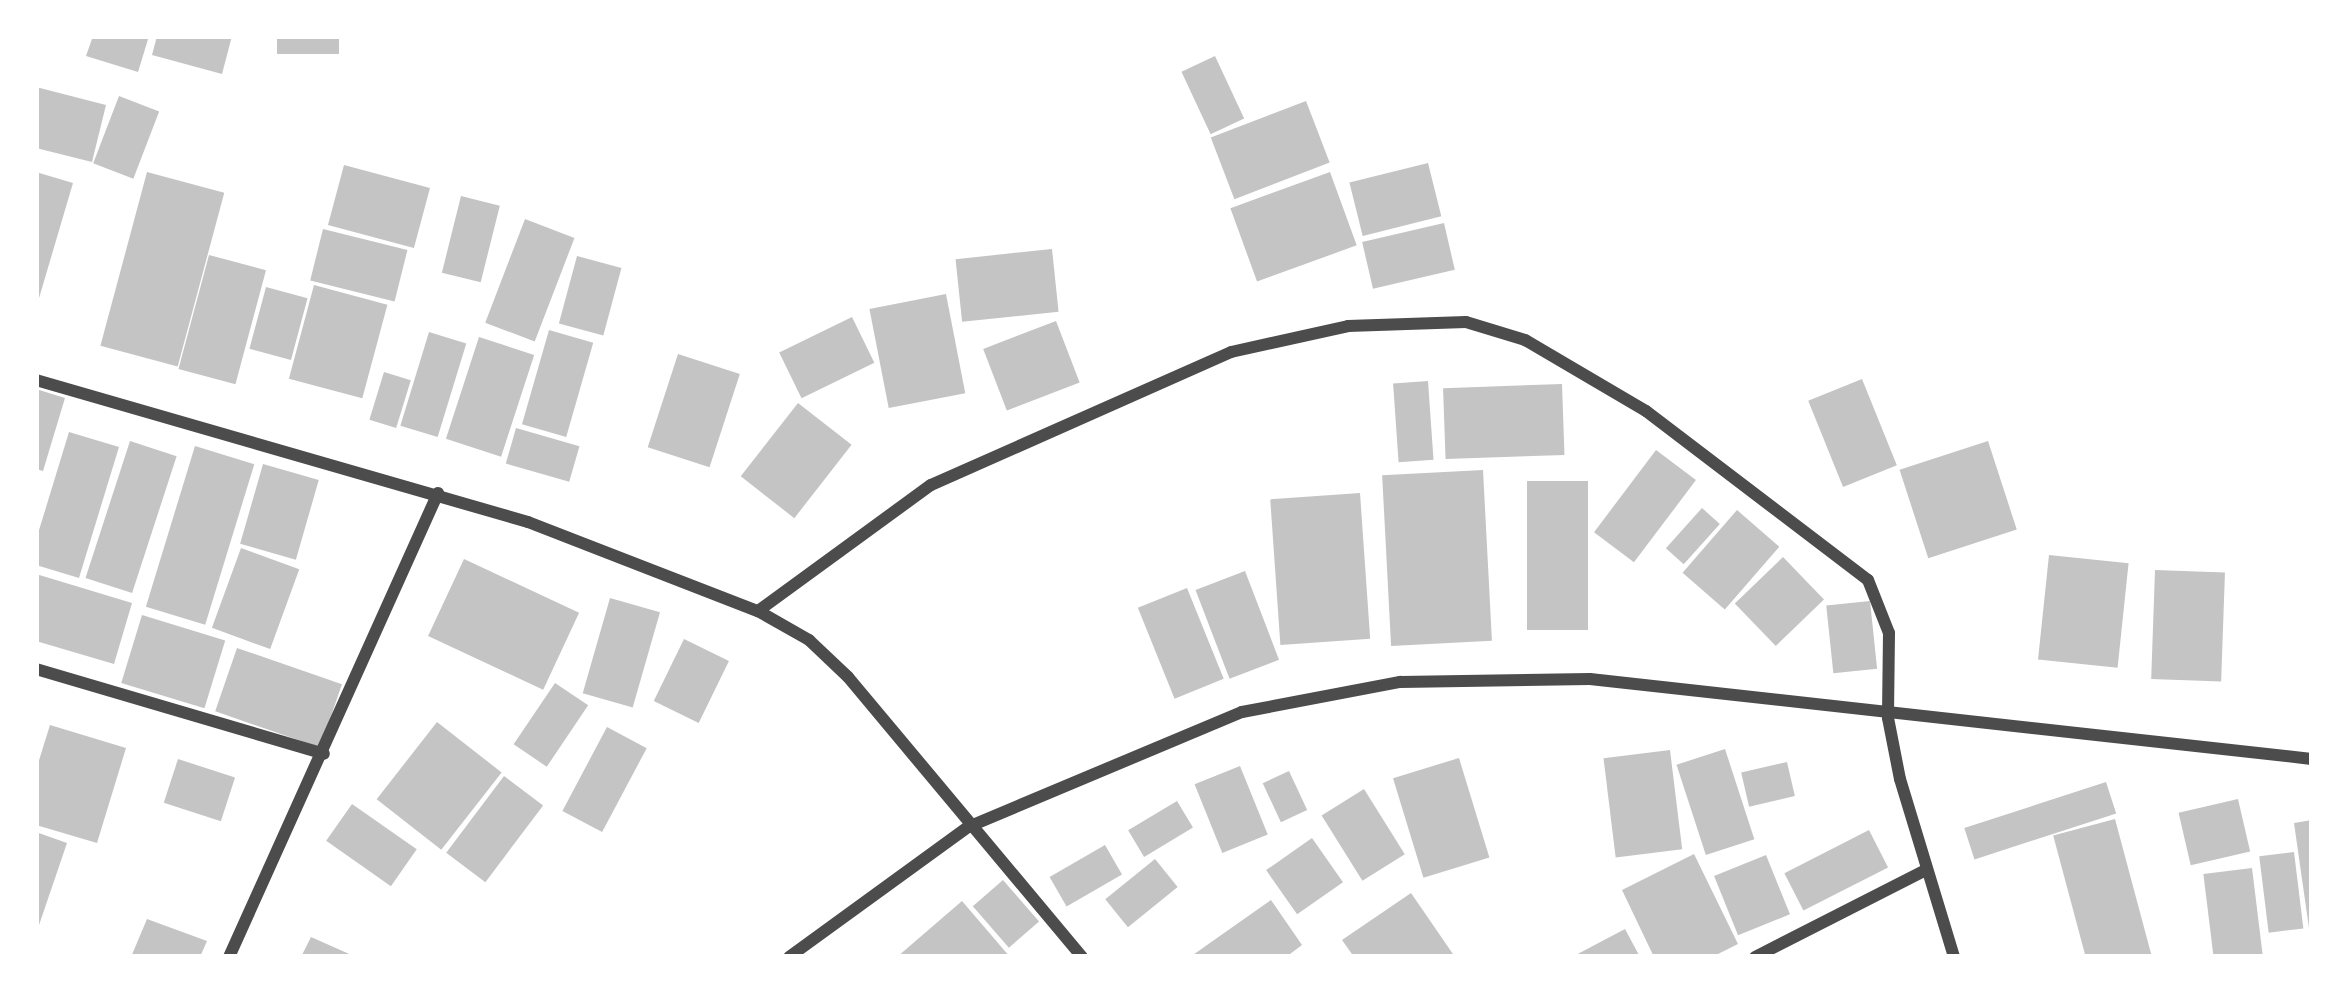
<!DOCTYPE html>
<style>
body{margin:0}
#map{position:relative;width:2348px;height:993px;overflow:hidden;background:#fff;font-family:Lato,sans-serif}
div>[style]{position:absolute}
.building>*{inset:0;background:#c4c4c4;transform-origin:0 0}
.minor>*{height:12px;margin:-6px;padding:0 6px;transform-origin:6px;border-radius:6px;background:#4c4c4c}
span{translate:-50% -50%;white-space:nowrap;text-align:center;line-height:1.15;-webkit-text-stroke:12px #fff;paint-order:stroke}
.frame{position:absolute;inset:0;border:39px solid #fff;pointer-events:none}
</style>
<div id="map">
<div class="building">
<div style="clip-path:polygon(93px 36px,149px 36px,138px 72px,86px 56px)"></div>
<div style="clip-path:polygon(157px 36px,232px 36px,222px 74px,152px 55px)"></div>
<div style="left:277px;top:36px;width:62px;height:18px"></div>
<div style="left:1215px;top:56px;width:69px;height:37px;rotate:65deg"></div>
<div style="clip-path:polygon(36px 87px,106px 105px,92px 162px,36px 148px)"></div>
<div style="left:119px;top:96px;width:43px;height:72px;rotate:21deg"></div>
<div style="left:1306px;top:101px;width:66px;height:102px;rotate:69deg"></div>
<div style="left:1428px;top:163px;width:55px;height:81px;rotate:76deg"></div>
<div style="left:344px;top:165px;width:89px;height:62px;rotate:15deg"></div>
<div style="clip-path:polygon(36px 172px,73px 183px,37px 305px,36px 305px)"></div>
<div style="left:147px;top:172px;width:80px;height:180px;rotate:15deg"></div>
<div style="left:1330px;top:172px;width:78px;height:106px;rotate:70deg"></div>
<div style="left:461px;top:196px;width:40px;height:79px;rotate:14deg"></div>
<div style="left:525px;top:219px;width:53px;height:111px;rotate:21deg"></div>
<div style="left:1444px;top:223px;width:48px;height:84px;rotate:77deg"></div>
<div style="left:323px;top:229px;width:87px;height:53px;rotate:14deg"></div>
<div style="left:1052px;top:249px;width:63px;height:97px;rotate:84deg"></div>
<div style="left:209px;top:255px;width:59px;height:118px;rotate:15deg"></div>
<div style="left:577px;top:256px;width:46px;height:70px;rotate:15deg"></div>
<div style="left:314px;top:285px;width:76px;height:97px;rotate:15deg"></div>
<div style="left:266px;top:287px;width:43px;height:64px;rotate:15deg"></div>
<div style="left:946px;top:294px;width:101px;height:78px;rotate:79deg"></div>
<div style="left:852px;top:317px;width:51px;height:81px;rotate:64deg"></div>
<div style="left:1056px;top:321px;width:66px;height:78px;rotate:69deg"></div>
<div style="left:549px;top:330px;width:46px;height:98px;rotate:16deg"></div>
<div style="left:429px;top:332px;width:39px;height:98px;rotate:17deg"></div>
<div style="left:479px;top:337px;width:58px;height:107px;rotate:18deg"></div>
<div style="left:678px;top:354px;width:65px;height:98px;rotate:18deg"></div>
<div style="left:384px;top:372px;width:28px;height:50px;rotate:17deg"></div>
<div style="left:1862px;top:379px;width:93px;height:58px;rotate:68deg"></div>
<div style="left:1428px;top:381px;width:79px;height:35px;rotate:86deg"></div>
<div style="left:1562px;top:384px;width:71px;height:119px;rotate:88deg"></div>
<div style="clip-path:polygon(36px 389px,65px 398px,43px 471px,36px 469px)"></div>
<div style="left:798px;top:403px;width:68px;height:93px;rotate:38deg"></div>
<div style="left:516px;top:428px;width:66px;height:37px;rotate:16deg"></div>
<div style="clip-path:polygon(69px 432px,119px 447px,79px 578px,36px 565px,36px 540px)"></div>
<div style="left:130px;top:441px;width:49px;height:144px;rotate:18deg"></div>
<div style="left:1988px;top:441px;width:93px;height:93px;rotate:72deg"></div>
<div style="left:195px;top:446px;width:62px;height:168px;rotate:17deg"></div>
<div style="left:1656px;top:450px;width:50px;height:103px;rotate:37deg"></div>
<div style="left:263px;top:464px;width:58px;height:83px;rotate:16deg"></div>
<div style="left:1483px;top:470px;width:171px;height:101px;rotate:87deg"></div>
<div style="left:1527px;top:481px;width:61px;height:149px"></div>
<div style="left:1360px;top:493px;width:146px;height:90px;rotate:86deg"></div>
<div style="left:1702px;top:508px;width:24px;height:54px;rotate:42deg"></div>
<div style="left:1737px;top:510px;width:56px;height:83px;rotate:41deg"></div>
<div style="left:241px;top:548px;width:62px;height:85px;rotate:20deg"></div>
<div style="left:2049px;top:555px;width:80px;height:105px;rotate:6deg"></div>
<div style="left:1783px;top:557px;width:59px;height:67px;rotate:46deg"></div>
<div style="left:464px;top:559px;width:127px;height:85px;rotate:25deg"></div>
<div style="left:2155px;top:570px;width:70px;height:109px;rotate:2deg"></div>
<div style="left:1245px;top:571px;width:95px;height:53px;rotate:69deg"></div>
<div style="clip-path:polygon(36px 574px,132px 603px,114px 664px,36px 641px)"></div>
<div style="left:1187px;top:588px;width:98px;height:53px;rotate:68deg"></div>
<div style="left:610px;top:598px;width:52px;height:99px;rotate:16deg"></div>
<div style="left:1870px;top:601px;width:68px;height:44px;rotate:84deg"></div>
<div style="left:142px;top:615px;width:87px;height:71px;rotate:17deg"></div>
<div style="left:684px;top:639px;width:50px;height:69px;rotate:26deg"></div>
<div style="left:237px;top:648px;width:111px;height:67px;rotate:19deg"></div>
<div style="left:555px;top:683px;width:40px;height:74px;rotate:34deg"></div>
<div style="left:437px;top:722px;width:82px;height:98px;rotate:38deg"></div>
<div style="clip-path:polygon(50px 725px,126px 748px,97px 843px,36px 825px,36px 770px)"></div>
<div style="left:607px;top:727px;width:45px;height:95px;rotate:28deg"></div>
<div style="left:1725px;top:749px;width:95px;height:51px;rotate:72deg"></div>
<div style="left:1670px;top:750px;width:100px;height:67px;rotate:83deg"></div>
<div style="left:1459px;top:758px;width:104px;height:69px;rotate:73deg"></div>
<div style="left:178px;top:759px;width:60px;height:46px;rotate:18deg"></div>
<div style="left:1787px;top:762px;width:35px;height:47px;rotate:77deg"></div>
<div style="left:1240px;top:766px;width:74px;height:49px;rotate:68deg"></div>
<div style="left:1289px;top:771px;width:43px;height:29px;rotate:65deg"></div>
<div style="left:504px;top:776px;width:49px;height:96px;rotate:37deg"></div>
<div style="left:2106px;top:782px;width:33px;height:149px;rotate:72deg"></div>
<div style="left:1364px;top:789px;width:77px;height:50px;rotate:58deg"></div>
<div style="left:2238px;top:799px;width:54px;height:61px;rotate:77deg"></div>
<div style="left:1177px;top:801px;width:31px;height:57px;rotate:59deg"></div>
<div style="left:352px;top:804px;width:79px;height:45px;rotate:35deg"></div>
<div style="left:2115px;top:819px;width:143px;height:64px;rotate:75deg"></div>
<div style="clip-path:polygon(2312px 820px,2312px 928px,2309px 928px,2294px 823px)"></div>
<div style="left:1869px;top:830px;width:42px;height:95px;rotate:63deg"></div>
<div style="clip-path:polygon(36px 832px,67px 843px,37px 931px,36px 931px)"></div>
<div style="left:1312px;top:838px;width:54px;height:56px;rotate:55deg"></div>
<div style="left:1105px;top:845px;width:34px;height:64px;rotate:60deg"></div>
<div style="left:2294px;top:852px;width:77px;height:35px;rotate:83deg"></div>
<div style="clip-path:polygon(1694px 854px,1738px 944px,1712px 957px,1654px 957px,1622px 890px)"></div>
<div style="left:1766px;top:855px;width:64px;height:56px;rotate:68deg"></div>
<div style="left:1155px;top:859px;width:36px;height:64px;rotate:51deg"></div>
<div style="left:2252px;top:868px;width:90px;height:49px;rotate:83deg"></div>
<div style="left:1003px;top:880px;width:55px;height:40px;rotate:49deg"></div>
<div style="clip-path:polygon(1411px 893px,1455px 957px,1354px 957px,1342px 940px)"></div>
<div style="clip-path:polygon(1271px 900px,1302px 945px,1286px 957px,1190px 957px)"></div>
<div style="clip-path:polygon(962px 901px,1010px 957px,897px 957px)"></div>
<div style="clip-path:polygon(147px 919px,207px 941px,200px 957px,131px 957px)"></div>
<div style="clip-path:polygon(1625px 929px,1640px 957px,1572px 957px)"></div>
<div style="clip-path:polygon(311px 937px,356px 957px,301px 957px)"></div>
</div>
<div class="minor">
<div style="left:36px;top:380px;width:512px;rotate:16.1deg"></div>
<div style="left:528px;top:522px;width:247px;rotate:21.2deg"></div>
<div style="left:758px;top:611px;width:59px;rotate:29.6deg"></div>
<div style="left:809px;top:640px;width:54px;rotate:43.5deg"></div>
<div style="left:848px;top:677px;width:365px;rotate:50.1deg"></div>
<div style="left:758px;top:611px;width:214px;rotate:-36.1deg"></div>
<div style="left:931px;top:485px;width:328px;rotate:-23.9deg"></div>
<div style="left:1231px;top:352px;width:120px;rotate:-12.5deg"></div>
<div style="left:1348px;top:326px;width:118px;rotate:-1.9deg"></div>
<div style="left:1466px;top:322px;width:62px;rotate:17deg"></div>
<div style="left:1525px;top:340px;width:140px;rotate:30.4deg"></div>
<div style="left:1646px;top:411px;width:279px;rotate:37.3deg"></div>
<div style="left:1868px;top:580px;width:57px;rotate:68.4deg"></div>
<div style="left:1889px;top:633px;width:85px;rotate:90.7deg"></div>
<div style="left:1888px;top:718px;width:62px;rotate:78.9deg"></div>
<div style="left:1900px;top:779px;width:186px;rotate:73.1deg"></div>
<div style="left:36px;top:669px;width:300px;rotate:16.4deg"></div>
<div style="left:229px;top:957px;width:509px;rotate:-65.75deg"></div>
<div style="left:789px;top:957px;width:221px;rotate:-36deg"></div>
<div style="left:968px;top:827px;width:297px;rotate:-22.8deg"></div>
<div style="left:1242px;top:712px;width:161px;rotate:-10.8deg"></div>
<div style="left:1400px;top:682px;width:190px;rotate:-0.9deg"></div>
<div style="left:1590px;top:679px;width:726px;rotate:6.32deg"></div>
<div style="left:1755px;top:957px;width:192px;rotate:-27deg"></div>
</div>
<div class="frame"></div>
</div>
